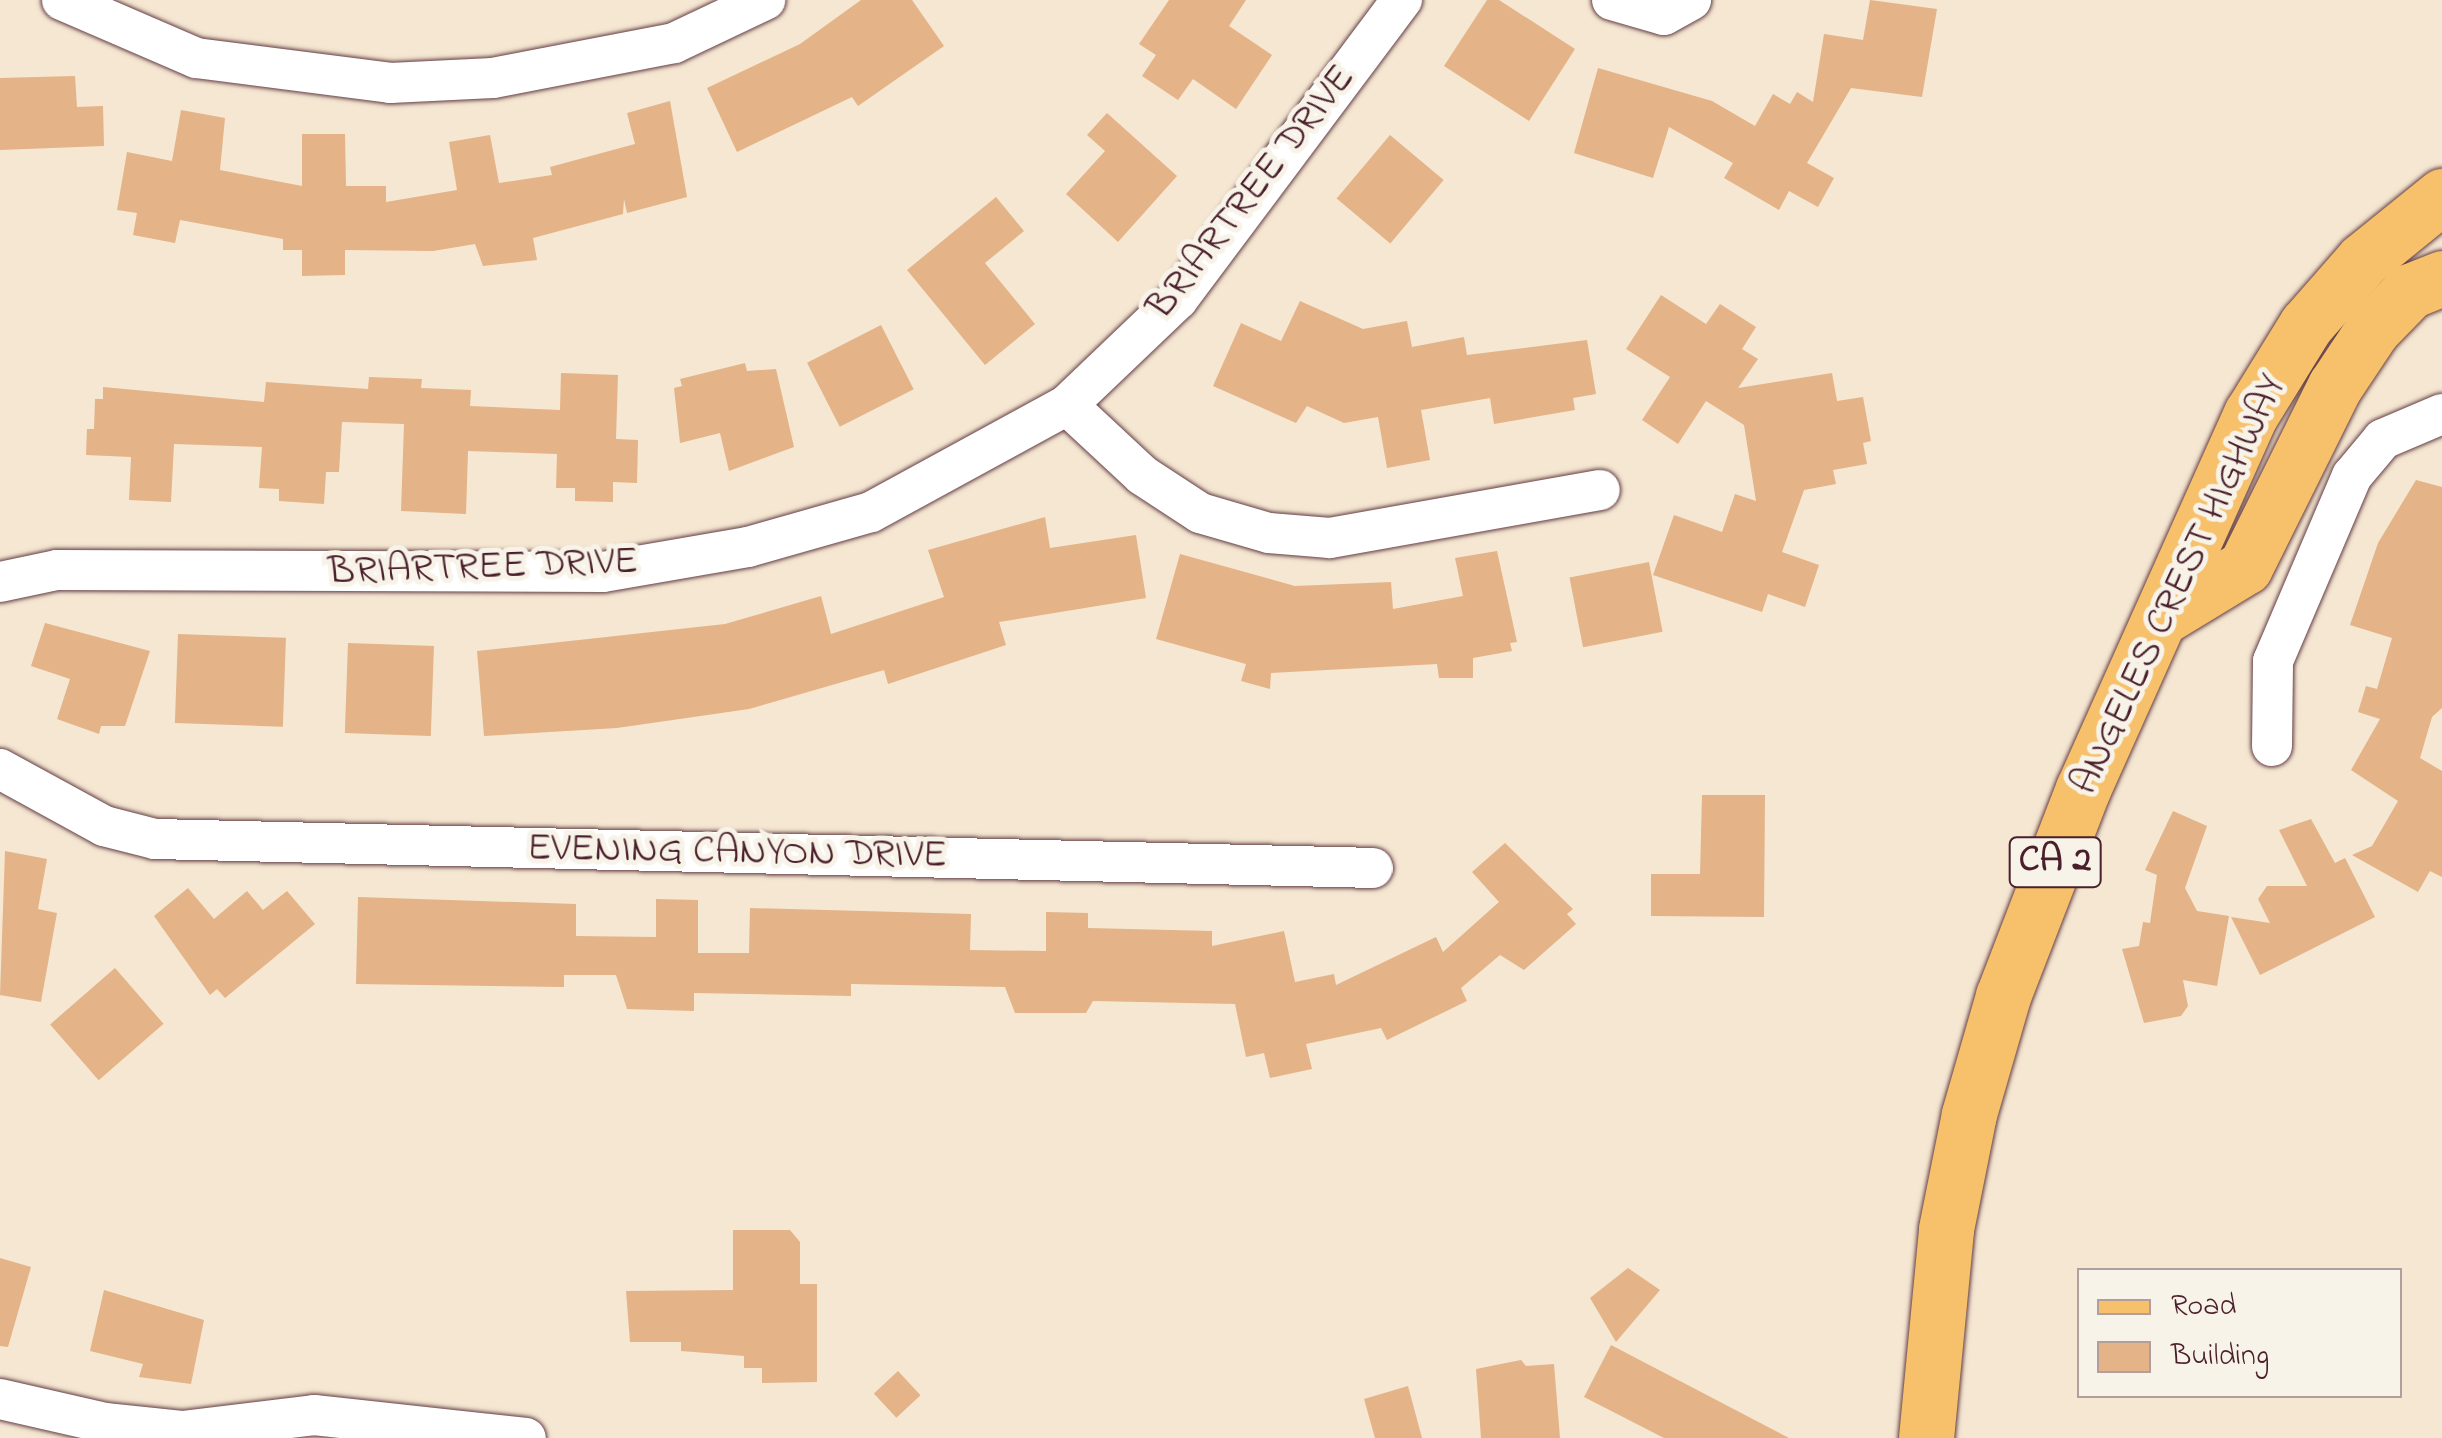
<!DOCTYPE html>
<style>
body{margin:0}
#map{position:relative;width:2442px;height:1438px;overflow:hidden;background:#f5e7d2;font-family:"Indie Flower",sans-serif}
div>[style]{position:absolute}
.building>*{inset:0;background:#e4b388;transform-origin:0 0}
.roads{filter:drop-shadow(0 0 2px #643d44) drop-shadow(0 0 2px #643d44)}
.minor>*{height:40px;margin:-20px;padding:0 20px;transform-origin:20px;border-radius:20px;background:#fff}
.primary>*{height:55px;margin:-27.5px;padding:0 27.5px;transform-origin:27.5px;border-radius:27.5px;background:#f7c06b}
span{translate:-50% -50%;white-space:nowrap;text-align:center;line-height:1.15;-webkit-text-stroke:10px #f7f3e8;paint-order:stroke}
.shield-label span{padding:2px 8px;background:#f7f3e8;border:2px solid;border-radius:8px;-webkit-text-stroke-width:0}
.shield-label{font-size:38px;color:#4a1f2b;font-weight:700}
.street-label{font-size:40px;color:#4a1f2b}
.legend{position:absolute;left:2077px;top:1268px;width:325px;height:130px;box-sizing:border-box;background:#f7f3e8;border:2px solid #b29e9c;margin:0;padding:12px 18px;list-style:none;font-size:30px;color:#4a1f2b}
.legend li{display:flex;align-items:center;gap:20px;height:50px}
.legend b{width:50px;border:2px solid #b29e9c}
</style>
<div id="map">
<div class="building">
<div style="clip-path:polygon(861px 0,912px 0,944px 46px,858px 106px,852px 97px,737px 152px,707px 88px,800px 44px)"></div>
<div style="clip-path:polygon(1169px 0,1246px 0,1229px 26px,1272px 55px,1236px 109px,1193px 79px,1178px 100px,1142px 76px,1156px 55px,1139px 44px)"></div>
<div style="clip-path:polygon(1487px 0,1499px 0,1575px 49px,1529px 121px,1444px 66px)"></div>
<div style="clip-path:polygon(1870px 0,1937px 9px,1922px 97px,1851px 88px,1807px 163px,1834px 178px,1818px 207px,1789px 191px,1779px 210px,1724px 178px,1733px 163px,1669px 127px,1653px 178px,1574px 153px,1598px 68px,1712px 101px,1755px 126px,1773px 94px,1790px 104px,1797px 92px,1813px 102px,1824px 34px,1863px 40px)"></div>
<div style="clip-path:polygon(75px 76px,77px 107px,103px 106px,104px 146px,0 150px,0 78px)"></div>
<div style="clip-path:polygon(670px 101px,687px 197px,627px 213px,624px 199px,623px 214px,533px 238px,537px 260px,483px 266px,475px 244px,433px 251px,345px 250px,345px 275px,302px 276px,302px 250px,283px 250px,283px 239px,180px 220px,175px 243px,133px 235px,137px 213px,117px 210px,127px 152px,172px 161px,181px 110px,225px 118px,220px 170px,302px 186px,302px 134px,345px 134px,346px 186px,386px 186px,386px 202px,457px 190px,449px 142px,490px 135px,499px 183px,552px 175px,550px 167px,635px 144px,627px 113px)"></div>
<div style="clip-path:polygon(1107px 113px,1177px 176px,1118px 242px,1066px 194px,1105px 151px,1087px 135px)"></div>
<div style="left:1390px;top:135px;width:70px;height:83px;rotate:40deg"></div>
<div style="clip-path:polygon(996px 197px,1024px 231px,985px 263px,1035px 324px,985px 365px,907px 270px)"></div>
<div style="clip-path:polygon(1661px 295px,1706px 324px,1720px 304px,1756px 327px,1742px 349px,1758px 359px,1738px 388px,1832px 373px,1837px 401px,1863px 397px,1871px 441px,1863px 443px,1867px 464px,1833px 470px,1836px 484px,1804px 490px,1782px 552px,1819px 565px,1805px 607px,1768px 594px,1762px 612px,1653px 575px,1674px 515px,1722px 532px,1735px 494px,1756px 501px,1744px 425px,1706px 401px,1678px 444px,1642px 420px,1670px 377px,1626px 349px)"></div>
<div style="clip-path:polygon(1300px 301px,1363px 329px,1407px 321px,1412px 347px,1464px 337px,1467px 355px,1587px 340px,1596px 394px,1573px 398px,1575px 410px,1494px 424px,1490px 398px,1421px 410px,1430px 460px,1387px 468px,1378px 417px,1344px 423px,1307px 406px,1296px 423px,1213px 386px,1241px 323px,1281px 341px)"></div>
<div style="left:881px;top:325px;width:72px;height:83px;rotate:63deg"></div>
<div style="clip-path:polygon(745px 363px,747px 371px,776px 369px,794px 447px,729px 471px,720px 433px,680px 443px,674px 388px,682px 386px,680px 379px)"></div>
<div style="clip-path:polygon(561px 373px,618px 375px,616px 439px,638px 440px,637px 483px,613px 482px,613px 502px,575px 501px,575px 488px,556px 488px,557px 454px,468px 451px,466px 514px,401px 511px,404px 424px,342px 422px,339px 472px,326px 472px,324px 504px,279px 501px,279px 489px,259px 488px,262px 447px,174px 444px,171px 502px,129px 500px,131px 457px,86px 455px,87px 429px,94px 429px,95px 399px,103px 399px,103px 387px,264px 402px,266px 382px,368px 389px,369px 377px,422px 379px,421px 388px,471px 390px,470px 406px,560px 410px)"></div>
<div style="clip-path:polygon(2416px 480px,2442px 487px,2442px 708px,2432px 717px,2420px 758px,2442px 771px,2442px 877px,2430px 871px,2418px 892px,2352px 855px,2372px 846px,2398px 801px,2351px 770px,2380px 719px,2358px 712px,2366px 686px,2377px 689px,2392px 638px,2350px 625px,2378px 543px)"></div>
<div style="clip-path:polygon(1045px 517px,1050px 548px,1136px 535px,1146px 598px,999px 622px,1006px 645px,888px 684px,884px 670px,749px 709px,617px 728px,484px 736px,477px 651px,725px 624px,821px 596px,831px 634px,944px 597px,928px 550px)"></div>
<div style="clip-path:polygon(1497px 551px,1517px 642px,1510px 643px,1512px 651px,1473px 658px,1473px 678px,1439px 678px,1437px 664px,1271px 673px,1270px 689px,1241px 681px,1246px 664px,1156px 639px,1180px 554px,1295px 586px,1391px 582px,1393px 609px,1463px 596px,1455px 558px)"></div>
<div style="left:1649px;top:562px;width:71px;height:81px;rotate:79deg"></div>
<div style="clip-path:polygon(45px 623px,150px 651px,125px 726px,101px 726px,99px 734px,57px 719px,70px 679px,31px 666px)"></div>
<div style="left:178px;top:634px;width:108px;height:89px;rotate:2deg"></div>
<div style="left:348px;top:643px;width:86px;height:90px;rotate:2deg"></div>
<div style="clip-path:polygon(1702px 795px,1765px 795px,1764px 917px,1651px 916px,1651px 874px,1700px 874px)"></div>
<div style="clip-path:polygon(2173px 811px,2207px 826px,2185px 888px,2197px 911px,2229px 916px,2217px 986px,2183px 980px,2188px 1006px,2181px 1016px,2144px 1023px,2122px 949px,2139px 946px,2143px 922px,2150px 923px,2157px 875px,2145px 870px)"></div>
<div style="clip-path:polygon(2311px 819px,2335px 863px,2345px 858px,2375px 917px,2260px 975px,2231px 917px,2270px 923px,2258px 899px,2267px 886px,2307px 886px,2279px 830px)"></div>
<div style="clip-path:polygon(1505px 843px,1573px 909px,1567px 914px,1576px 924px,1524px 970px,1500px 955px,1461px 988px,1467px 1001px,1387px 1040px,1381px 1028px,1306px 1044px,1312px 1069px,1270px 1078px,1264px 1053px,1246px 1057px,1235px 1004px,1093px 1001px,1086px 1013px,1015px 1013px,1005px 987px,851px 984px,851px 996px,694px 993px,694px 1011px,627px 1009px,616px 975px,564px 975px,564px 987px,356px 984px,358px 897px,576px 904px,576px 936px,656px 937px,656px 899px,698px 900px,698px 953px,749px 953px,750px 908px,971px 914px,970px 950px,1046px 951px,1046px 912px,1088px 913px,1088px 928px,1212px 931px,1212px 946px,1284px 931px,1295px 982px,1334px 974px,1336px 985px,1436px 937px,1443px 952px,1499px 902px,1472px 872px)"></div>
<div style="clip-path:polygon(5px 851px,47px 859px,38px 909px,57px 913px,41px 1002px,0 995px)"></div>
<div style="clip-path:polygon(188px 888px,214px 919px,247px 891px,263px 910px,287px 891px,315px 924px,225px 998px,217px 989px,210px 995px,154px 916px)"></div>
<div style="left:115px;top:968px;width:74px;height:86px;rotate:49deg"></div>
<div style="clip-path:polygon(733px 1230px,790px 1230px,800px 1242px,800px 1284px,817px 1284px,817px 1382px,762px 1383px,762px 1368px,744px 1368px,744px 1356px,681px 1351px,681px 1342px,630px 1342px,626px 1291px,733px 1290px)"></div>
<div style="clip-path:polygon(0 1258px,31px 1267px,8px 1347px,0 1346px)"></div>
<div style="clip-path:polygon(1628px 1268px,1660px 1290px,1616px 1342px,1590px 1298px)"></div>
<div style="clip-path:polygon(104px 1290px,204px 1320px,191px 1384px,139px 1377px,143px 1364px,90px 1351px)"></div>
<div style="clip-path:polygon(1611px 1345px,1789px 1438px,1664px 1438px,1584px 1397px)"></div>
<div style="clip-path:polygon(1521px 1360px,1526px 1366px,1554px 1364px,1560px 1438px,1481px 1438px,1476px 1369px)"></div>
<div style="left:898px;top:1371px;width:33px;height:33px;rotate:47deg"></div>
<div style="clip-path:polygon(1408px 1386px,1422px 1438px,1375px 1438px,1364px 1399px)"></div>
</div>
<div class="roads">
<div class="minor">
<div style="left:62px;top:0;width:146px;rotate:23.4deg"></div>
<div style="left:196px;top:58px;width:196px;rotate:7.3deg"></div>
<div style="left:390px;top:83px;width:103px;rotate:-2.8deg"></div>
<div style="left:493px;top:78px;width:184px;rotate:-10.9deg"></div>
<div style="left:674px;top:43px;width:101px;rotate:-25.3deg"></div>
<div style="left:1612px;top:0;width:54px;rotate:16.1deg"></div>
<div style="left:1664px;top:15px;width:31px;rotate:-29deg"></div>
<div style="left:1067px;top:405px;width:103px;rotate:43deg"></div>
<div style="left:1142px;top:475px;width:69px;rotate:33.2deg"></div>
<div style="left:1200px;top:513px;width:72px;rotate:16.2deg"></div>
<div style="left:1269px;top:533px;width:61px;rotate:4.7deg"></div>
<div style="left:1330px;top:538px;width:274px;rotate:-10.1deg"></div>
<div style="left:0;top:582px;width:58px;rotate:-11.9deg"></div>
<div style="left:57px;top:570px;width:546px;rotate:0.21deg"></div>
<div style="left:603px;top:572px;width:147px;rotate:-9.8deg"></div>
<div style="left:748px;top:547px;width:128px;rotate:-15.9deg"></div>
<div style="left:871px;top:512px;width:223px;rotate:-28.6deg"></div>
<div style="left:1067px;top:405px;width:153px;rotate:-43.7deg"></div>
<div style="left:1178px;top:299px;width:374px;rotate:-53.2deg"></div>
<div style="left:2272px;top:746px;width:85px;rotate:-89.3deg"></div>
<div style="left:2273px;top:661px;width:201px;rotate:-66.9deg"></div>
<div style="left:2352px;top:476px;width:48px;rotate:-50deg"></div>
<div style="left:2383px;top:439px;width:64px;rotate:-23deg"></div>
<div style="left:0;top:769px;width:119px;rotate:28.7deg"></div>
<div style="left:104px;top:826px;width:53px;rotate:14.3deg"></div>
<div style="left:155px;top:839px;width:1218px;rotate:1.36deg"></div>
<div style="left:0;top:1399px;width:108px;rotate:12.9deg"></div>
<div style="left:105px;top:1423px;width:77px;rotate:5.9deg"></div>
<div style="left:182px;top:1431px;width:133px;rotate:-6.9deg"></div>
<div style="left:314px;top:1415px;width:213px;rotate:6.2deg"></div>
</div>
<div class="primary">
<div style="left:2161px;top:618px;width:98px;rotate:-31.3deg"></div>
<div style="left:2245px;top:567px;width:202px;rotate:-63.6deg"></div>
<div style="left:2335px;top:386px;width:69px;rotate:-56.3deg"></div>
<div style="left:2373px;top:329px;width:53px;rotate:-45.8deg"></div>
<div style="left:2410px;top:291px;width:35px;rotate:-22deg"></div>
<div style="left:1926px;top:1438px;width:210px;rotate:-84.5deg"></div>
<div style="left:1946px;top:1229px;width:117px;rotate:-78.7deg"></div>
<div style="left:1969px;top:1114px;width:123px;rotate:-73.9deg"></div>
<div style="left:2003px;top:996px;width:222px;rotate:-68.9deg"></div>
<div style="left:2083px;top:789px;width:411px;rotate:-65.9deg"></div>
<div style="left:2251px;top:414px;width:105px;rotate:-58.3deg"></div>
<div style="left:2306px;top:325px;width:86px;rotate:-48.8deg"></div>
<div style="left:2363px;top:260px;width:102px;rotate:-39deg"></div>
</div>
</div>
<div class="shield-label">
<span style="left:2055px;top:862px">CA 2</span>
</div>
<div class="street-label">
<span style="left:1252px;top:193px;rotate:-52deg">BRIARTREE DRIVE</span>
<span style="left:483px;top:568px;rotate:-2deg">BRIARTREE DRIVE</span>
<span style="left:2180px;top:585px;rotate:-65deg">ANGELES CREST HIGHWAY</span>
<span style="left:737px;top:853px;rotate:1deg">EVENING CANYON DRIVE</span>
</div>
<ul class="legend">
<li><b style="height:12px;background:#f7c06b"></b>Road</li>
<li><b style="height:28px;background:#e4b388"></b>Building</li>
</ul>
</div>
